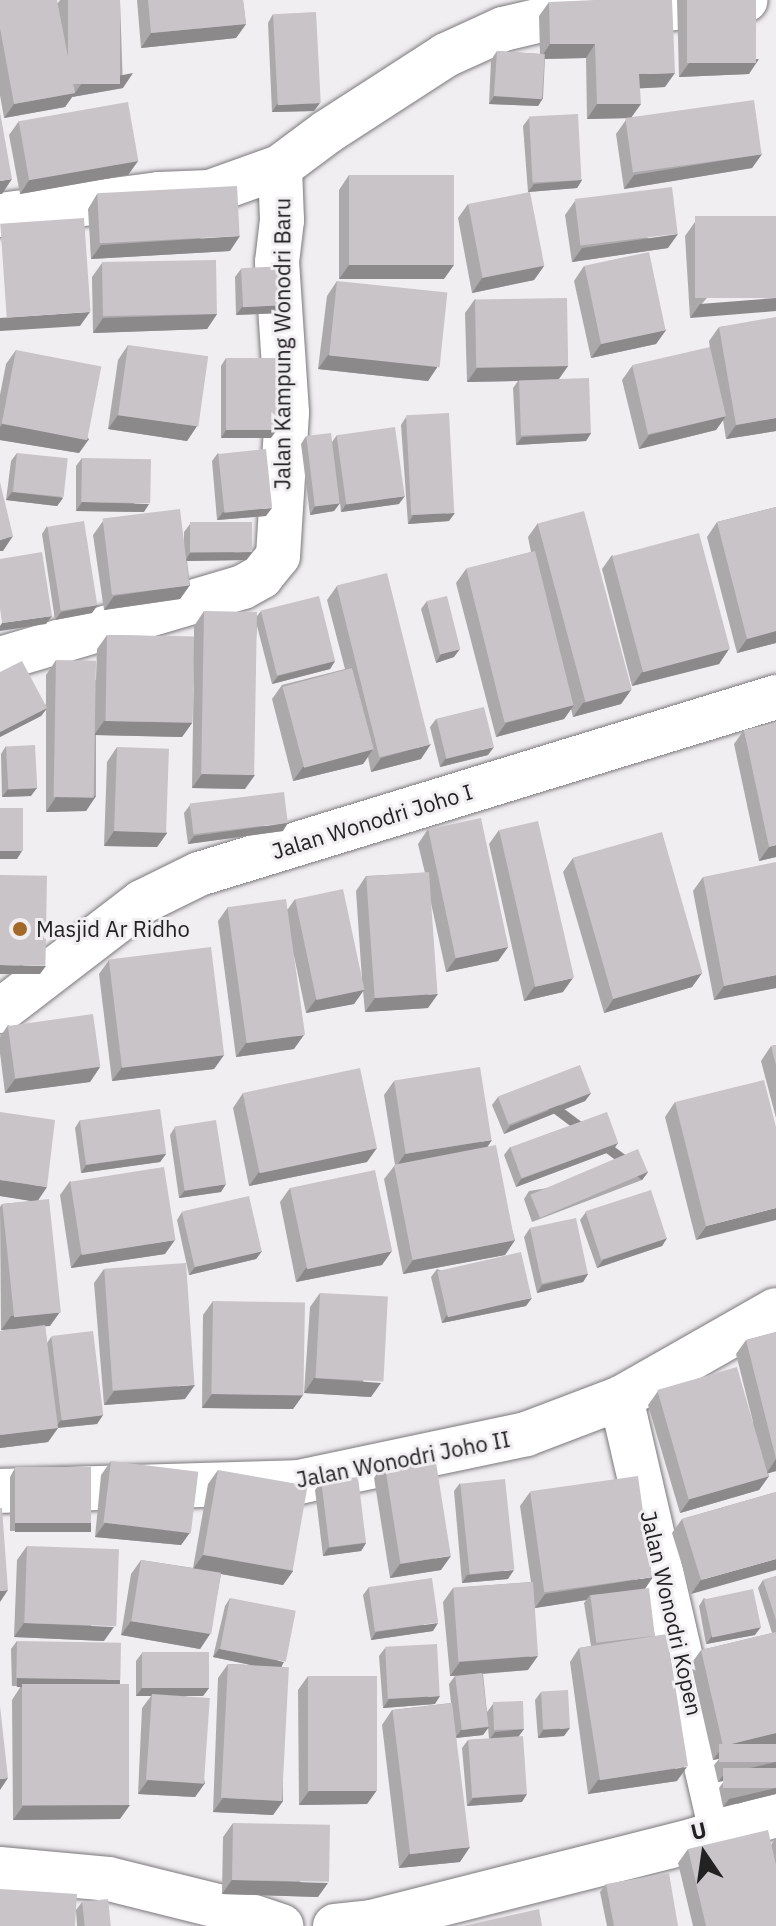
<!DOCTYPE html>
<style>
body{margin:0}
#map{position:relative;width:776px;height:1926px;overflow:hidden;background:#f1eef1;font-family:"IBM Plex Sans",sans-serif}
div>[style]{position:absolute}
.roads{filter:drop-shadow(0 0 2px #7b787b) drop-shadow(0 0 2px #7b787b)}
.minor>*{height:44px;margin:-22px;padding:0 22px;transform-origin:22px;border-radius:22px;background:#fff}
.wall>*{inset:0;background:#aca9ab}
.shaded-wall>*{inset:0;background:#8c898b;transform-origin:0 0}
.building>*{inset:0;background:#c8c4c7;transform-origin:0 0}
.dots>*{width:22px;height:22px;translate:-50% -50%;box-sizing:border-box;border:4px solid #f1eef1;border-radius:50%}
span{translate:-50% -50%;white-space:nowrap;text-align:center;line-height:1.15;-webkit-text-stroke:6px #f1eef1;paint-order:stroke}
.street-label{font-size:22px;color:#232223}
.poi-label{font-size:22px;color:#232223}
.left{translate:0 -50%;text-align:left}
.north{position:absolute;left:664px;top:1814px;width:80px;height:80px;-webkit-text-stroke:6px #f1eef1;paint-order:stroke;rotate:347deg;font-size:22px;font-weight:700;line-height:32px;text-align:center;color:#232223}
.north::after{content:'';display:block;margin:auto;width:28px;height:36px;background:#232223;clip-path:polygon(50% 0,100% 100%,50% 72%,0 100%)}
</style>
<div id="map">
<div class="roads">
<div class="minor">
<div style="left:0;top:215px;width:160px;rotate:-7.5deg"></div>
<div style="left:159px;top:194px;width:51px;rotate:-2.2deg"></div>
<div style="left:210px;top:192px;width:74px;rotate:-19.7deg"></div>
<div style="left:280px;top:167px;width:59px;rotate:-36.7deg"></div>
<div style="left:327px;top:132px;width:142px;rotate:-32.9deg"></div>
<div style="left:446px;top:55px;width:63px;rotate:-24.5deg"></div>
<div style="left:503px;top:29px;width:52px;rotate:-13.2deg"></div>
<div style="left:554px;top:17px;width:176px;rotate:-4.2deg"></div>
<div style="left:730px;top:4px;width:16px;rotate:-14deg"></div>
<div style="left:0;top:659px;width:253px;rotate:-16.5deg"></div>
<div style="left:243px;top:587px;width:21px;rotate:-29deg"></div>
<div style="left:261px;top:577px;width:27px;rotate:-51deg"></div>
<div style="left:278px;top:556px;width:144px;rotate:-86.4deg"></div>
<div style="left:287px;top:412px;width:150px;rotate:-93.8deg"></div>
<div style="left:277px;top:262px;width:42px;rotate:-83.2deg"></div>
<div style="left:282px;top:220px;width:53px;rotate:-92.2deg"></div>
<div style="left:0;top:1011px;width:179px;rotate:-37.5deg"></div>
<div style="left:142px;top:902px;width:64px;rotate:-26.2deg"></div>
<div style="left:199px;top:874px;width:604px;rotate:-17.05deg"></div>
<div style="left:621px;top:1398px;width:443px;rotate:77deg"></div>
<div style="left:0;top:1491px;width:299px;rotate:-1.7deg"></div>
<div style="left:299px;top:1482px;width:232px;rotate:-11.9deg"></div>
<div style="left:526px;top:1434px;width:102px;rotate:-20.8deg"></div>
<div style="left:621px;top:1398px;width:178px;rotate:-29.6deg"></div>
<div style="left:0;top:1869px;width:109px;rotate:5.2deg"></div>
<div style="left:109px;top:1879px;width:128px;rotate:14deg"></div>
<div style="left:233px;top:1910px;width:51px;rotate:18.4deg"></div>
<div style="left:335px;top:1926px;width:36px;rotate:-6deg"></div>
<div style="left:371px;top:1922px;width:333px;rotate:-14.2deg"></div>
<div style="left:694px;top:1840px;width:86px;rotate:-17deg"></div>
</div>
</div>
<div class="wall">
<div style="clip-path:polygon(0 0,58px 3px,60px 0,120px 0,123px 88px,72px 97px,65px 107px,4px 118px,0 95px)"></div>
<div style="clip-path:polygon(137px 0,243px 0,246px 24px,236px 38px,141px 48px)"></div>
<div style="clip-path:polygon(677px 0,756px 0,749px 74px,679px 77px)"></div>
<div style="clip-path:polygon(549px 2px,665px 87px,640px 88px,631px 118px,587px 119px,586px 58px,545px 59px,543px 98px,538px 106px,489px 104px,491px 60px,497px 51px,540px 54px,539px 16px)"></div>
<div style="clip-path:polygon(273px 14px,314px 111px,272px 112px,268px 23px)"></div>
<div style="clip-path:polygon(529px 118px,582px 180px,577px 188px,528px 192px,523px 126px)"></div>
<div style="clip-path:polygon(626px 120px,762px 154px,752px 168px,624px 189px,616px 134px)"></div>
<div style="clip-path:polygon(19px 121px,138px 161px,128px 175px,20px 194px,9px 135px)"></div>
<div style="clip-path:polygon(349px 175px,444px 279px,339px 279px,339px 190px)"></div>
<div style="clip-path:polygon(97px 194px,230px 251px,91px 259px,88px 209px)"></div>
<div style="clip-path:polygon(575px 201px,668px 248px,572px 262px,565px 215px)"></div>
<div style="clip-path:polygon(468px 204px,544px 266px,534px 280px,472px 293px,458px 218px)"></div>
<div style="clip-path:polygon(776px 216px,690px 318px,685px 236px,695px 222px)"></div>
<div style="clip-path:polygon(102px 263px,217px 314px,207px 329px,93px 333px,92px 277px)"></div>
<div style="clip-path:polygon(584px 266px,666px 330px,656px 344px,591px 358px,574px 281px)"></div>
<div style="clip-path:polygon(241px 269px,286px 305px,280px 313px,236px 315px,235px 277px)"></div>
<div style="clip-path:polygon(337px 281px,438px 366px,428px 381px,318px 369px,327px 296px)"></div>
<div style="clip-path:polygon(475px 299px,568px 366px,559px 379px,591px 433px,586px 441px,516px 445px,513px 388px,518px 381px,467px 382px,465px 313px)"></div>
<div style="clip-path:polygon(776px 320px,776px 431px,726px 439px,723px 420px,716px 430px,639px 449px,622px 380px,632px 366px,710px 349px,709px 341px,719px 327px)"></div>
<div style="clip-path:polygon(128px 345px,197px 426px,187px 441px,108px 429px,118px 360px)"></div>
<div style="clip-path:polygon(16px 350px,89px 439px,79px 453px,0 440px,0 395px,6px 364px)"></div>
<div style="clip-path:polygon(226px 358px,271px 438px,221px 438px,221px 366px)"></div>
<div style="clip-path:polygon(406px 417px,449px 521px,408px 524px,401px 425px)"></div>
<div style="clip-path:polygon(337px 435px,399px 504px,341px 512px,340px 503px,334px 511px,310px 515px,301px 444px,306px 436px,332px 442px)"></div>
<div style="clip-path:polygon(17px 453px,63px 498px,57px 506px,6px 500px,11px 461px)"></div>
<div style="clip-path:polygon(218px 453px,266px 516px,217px 520px,212px 461px)"></div>
<div style="clip-path:polygon(82px 458px,144px 512px,76px 511px,76px 466px)"></div>
<div style="clip-path:polygon(776px 507px,776px 643px,737px 653px,707px 537px,717px 522px)"></div>
<div style="clip-path:polygon(103px 521px,184px 545px,184px 532px,190px 524px,246px 560px,187px 561px,190px 585px,180px 599px,104px 610px,93px 535px)"></div>
<div style="clip-path:polygon(538px 523px,631px 690px,621px 704px,573px 717px,571px 709px,564px 719px,496px 737px,456px 583px,466px 569px,531px 552px,528px 537px)"></div>
<div style="clip-path:polygon(47px 526px,92px 613px,55px 620px,42px 534px)"></div>
<div style="clip-path:polygon(612px 555px,729px 649px,719px 664px,632px 686px,602px 569px)"></div>
<div style="clip-path:polygon(337px 586px,421px 759px,371px 772px,368px 757px,363px 764px,293px 781px,272px 699px,282px 685px,345px 669px,327px 600px)"></div>
<div style="clip-path:polygon(427px 601px,454px 657px,436px 663px,421px 609px)"></div>
<div style="clip-path:polygon(204px 611px,257px 616px,261px 611px,335px 661px,330px 669px,272px 684px,257px 626px,245px 789px,192px 788px,194px 656px,192px 723px,182px 737px,96px 735px,96px 796px,86px 811px,46px 812px,46px 710px,41px 716px,0 737px,0 672px,46px 705px,46px 675px,56px 660px,96px 680px,97px 649px,107px 635px,194px 637px,194px 626px)"></div>
<div style="clip-path:polygon(436px 719px,488px 755px,440px 767px,430px 727px)"></div>
<div style="clip-path:polygon(744px 730px,776px 857px,759px 861px,734px 744px)"></div>
<div style="clip-path:polygon(6px 746px,31px 796px,2px 797px,1px 754px)"></div>
<div style="clip-path:polygon(117px 747px,167px 833px,157px 847px,104px 846px,107px 762px)"></div>
<div style="clip-path:polygon(190px 805px,283px 831px,188px 844px,184px 813px)"></div>
<div style="clip-path:polygon(428px 829px,508px 947px,498px 961px,446px 972px,431px 903px,428px 1008px,365px 1012px,363px 991px,354px 1004px,306px 1013px,294px 956px,294px 1049px,236px 1057px,218px 921px,228px 907px,288px 909px,295px 899px,362px 980px,356px 891px,366px 876px,425px 873px,418px 844px)"></div>
<div style="clip-path:polygon(499px 830px,563px 992px,524px 1001px,489px 844px)"></div>
<div style="clip-path:polygon(573px 858px,702px 973px,692px 987px,604px 1013px,563px 872px)"></div>
<div style="clip-path:polygon(703px 877px,776px 988px,714px 1000px,693px 891px)"></div>
<div style="clip-path:polygon(109px 960px,224px 1055px,214px 1069px,112px 1081px,99px 974px)"></div>
<div style="clip-path:polygon(8px 1025px,100px 1067px,90px 1082px,5px 1093px,0 1053px,0 1037px)"></div>
<div style="clip-path:polygon(776px 1045px,776px 1118px,761px 1061px,771px 1046px)"></div>
<div style="clip-path:polygon(394px 1081px,488px 1146px,515px 1240px,505px 1255px,403px 1274px,384px 1179px,395px 1165px,384px 1095px)"></div>
<div style="clip-path:polygon(243px 1093px,367px 1162px,249px 1186px,233px 1108px)"></div>
<div style="clip-path:polygon(591px 1093px,585px 1101px,504px 1134px,492px 1105px,498px 1097px)"></div>
<div style="clip-path:polygon(675px 1102px,776px 1127px,696px 1240px,665px 1117px)"></div>
<div style="clip-path:polygon(0 1112px,37px 1200px,50px 1326px,45px 1326px,47px 1343px,51px 1337px,103px 1415px,97px 1424px,58px 1428px,48px 1442px,0 1448px,0 1331px,17px 1329px,1px 1330px,0 1207px,2px 1204px,33px 1201px,0 1196px)"></div>
<div style="clip-path:polygon(80px 1120px,166px 1154px,160px 1162px,81px 1173px,75px 1128px)"></div>
<div style="clip-path:polygon(175px 1127px,221px 1192px,179px 1198px,170px 1135px)"></div>
<div style="clip-path:polygon(618px 1143px,612px 1151px,516px 1187px,504px 1155px,510px 1147px)"></div>
<div style="clip-path:polygon(648px 1172px,642px 1180px,532px 1222px,524px 1199px,529px 1191px)"></div>
<div style="clip-path:polygon(70px 1181px,165px 1254px,71px 1268px,60px 1195px)"></div>
<div style="clip-path:polygon(290px 1188px,382px 1265px,296px 1282px,280px 1202px)"></div>
<div style="clip-path:polygon(182px 1212px,262px 1251px,256px 1259px,189px 1275px,177px 1220px)"></div>
<div style="clip-path:polygon(586px 1212px,667px 1238px,662px 1246px,597px 1268px,580px 1220px)"></div>
<div style="clip-path:polygon(530px 1228px,588px 1274px,583px 1282px,537px 1293px,524px 1237px)"></div>
<div style="clip-path:polygon(104px 1269px,185px 1399px,104px 1405px,94px 1283px)"></div>
<div style="clip-path:polygon(437px 1269px,526px 1306px,442px 1323px,431px 1277px)"></div>
<div style="clip-path:polygon(320px 1293px,371px 1397px,304px 1393px,310px 1307px)"></div>
<div style="clip-path:polygon(213px 1301px,303px 1395px,293px 1409px,202px 1408px,203px 1315px)"></div>
<div style="clip-path:polygon(776px 1332px,776px 1471px,768px 1473px,769px 1476px,759px 1490px,680px 1513px,648px 1405px,658px 1391px,753px 1422px,736px 1354px,746px 1340px)"></div>
<div style="clip-path:polygon(111px 1461px,191px 1531px,181px 1545px,95px 1537px,101px 1475px)"></div>
<div style="clip-path:polygon(384px 1463px,441px 1570px,390px 1578px,374px 1478px)"></div>
<div style="clip-path:polygon(15px 1468px,85px 1531px,10px 1531px,10px 1477px)"></div>
<div style="clip-path:polygon(218px 1470px,293px 1571px,283px 1585px,221px 1574px,210px 1634px,200px 1649px,121px 1635px,131px 1574px,141px 1560px,193px 1568px,208px 1484px)"></div>
<div style="clip-path:polygon(321px 1482px,366px 1543px,361px 1551px,323px 1556px,315px 1490px)"></div>
<div style="clip-path:polygon(460px 1483px,508px 1579px,462px 1583px,454px 1491px)"></div>
<div style="clip-path:polygon(530px 1492px,645px 1588px,655px 1636px,677px 1781px,588px 1794px,570px 1662px,579px 1648px,591px 1646px,584px 1603px,586px 1600px,535px 1608px,528px 1670px,483px 1674px,487px 1712px,493px 1704px,524px 1729px,519px 1736px,522px 1802px,467px 1806px,462px 1748px,468px 1740px,489px 1739px,488px 1727px,483px 1735px,456px 1738px,460px 1862px,399px 1868px,382px 1725px,392px 1710px,451px 1703px,449px 1684px,455px 1676px,450px 1676px,443px 1602px,453px 1588px,531px 1582px,520px 1506px)"></div>
<div style="clip-path:polygon(776px 1492px,691px 1594px,672px 1533px,682px 1519px)"></div>
<div style="clip-path:polygon(27px 1546px,104px 1641px,14px 1637px,17px 1560px)"></div>
<div style="clip-path:polygon(776px 1576px,776px 1794px,723px 1807px,719px 1788px,724px 1781px,718px 1782px,714px 1765px,719px 1759px,713px 1760px,691px 1664px,701px 1650px,772px 1633px,758px 1588px,763px 1580px)"></div>
<div style="clip-path:polygon(369px 1587px,433px 1631px,371px 1640px,363px 1595px)"></div>
<div style="clip-path:polygon(230px 1598px,282px 1666px,283px 1801px,273px 1815px,213px 1812px,218px 1678px,228px 1664px,252px 1665px,213px 1657px,225px 1606px)"></div>
<div style="clip-path:polygon(704px 1598px,755px 1635px,706px 1644px,699px 1606px)"></div>
<div style="clip-path:polygon(17px 1641px,117px 1684px,120px 1819px,13px 1820px,12px 1700px,21px 1686px,12px 1686px,11px 1649px)"></div>
<div style="clip-path:polygon(385px 1648px,435px 1704px,383px 1708px,379px 1656px)"></div>
<div style="clip-path:polygon(142px 1653px,209px 1688px,203px 1696px,186px 1696px,205px 1783px,195px 1797px,138px 1794px,142px 1708px,151px 1696px,136px 1696px,136px 1661px)"></div>
<div style="clip-path:polygon(308px 1676px,377px 1790px,367px 1804px,299px 1805px,298px 1690px)"></div>
<div style="clip-path:polygon(541px 1692px,564px 1736px,538px 1738px,535px 1700px)"></div>
<div style="clip-path:polygon(233px 1823px,318px 1897px,222px 1894px,223px 1837px)"></div>
<div style="clip-path:polygon(776px 1838px,776px 1926px,693px 1926px,678px 1863px,688px 1849px,771px 1845px)"></div>
<div style="clip-path:polygon(606px 1884px,678px 1926px,607px 1926px,600px 1892px)"></div>
<div style="clip-path:polygon(82px 1902px,111px 1926px,77px 1926px,76px 1910px)"></div>
</div>
<div class="shaded-wall">
<div style="clip-path:polygon(246px 24px,236px 38px,141px 48px,151px 33px)"></div>
<div style="clip-path:polygon(550px 44px,595px 44px,586px 58px,540px 59px)"></div>
<div style="clip-path:polygon(759px 59px,749px 74px,679px 77px,689px 63px)"></div>
<div style="clip-path:polygon(133px 73px,123px 88px,72px 97px,82px 83px)"></div>
<div style="clip-path:polygon(675px 73px,665px 87px,630px 89px,639px 74px)"></div>
<div style="clip-path:polygon(75px 93px,65px 107px,4px 118px,14px 104px)"></div>
<div style="clip-path:polygon(494px 96px,543px 98px,538px 106px,489px 104px)"></div>
<div style="clip-path:polygon(320px 103px,314px 111px,272px 112px,277px 104px)"></div>
<div style="clip-path:polygon(597px 104px,641px 104px,631px 118px,587px 119px)"></div>
<div style="clip-path:polygon(762px 154px,752px 168px,624px 189px,634px 175px)"></div>
<div style="clip-path:polygon(138px 161px,128px 175px,20px 194px,30px 179px)"></div>
<div style="clip-path:polygon(12px 179px,2px 194px,0 194px,0 181px)"></div>
<div style="clip-path:polygon(582px 180px,577px 188px,528px 192px,534px 184px)"></div>
<div style="clip-path:polygon(678px 234px,668px 248px,572px 262px,582px 248px)"></div>
<div style="clip-path:polygon(240px 236px,230px 251px,91px 259px,101px 245px)"></div>
<div style="clip-path:polygon(349px 265px,454px 265px,444px 279px,339px 279px)"></div>
<div style="clip-path:polygon(544px 266px,534px 280px,472px 293px,482px 278px)"></div>
<div style="clip-path:polygon(776px 298px,776px 311px,690px 318px,700px 304px)"></div>
<div style="clip-path:polygon(286px 305px,280px 313px,236px 315px,242px 307px)"></div>
<div style="clip-path:polygon(90px 312px,80px 326px,0 331px,0 318px)"></div>
<div style="clip-path:polygon(217px 314px,207px 329px,93px 333px,103px 318px)"></div>
<div style="clip-path:polygon(666px 330px,656px 344px,591px 358px,601px 344px)"></div>
<div style="clip-path:polygon(328px 355px,438px 366px,428px 381px,318px 369px)"></div>
<div style="clip-path:polygon(568px 366px,558px 380px,467px 382px,477px 368px)"></div>
<div style="clip-path:polygon(118px 415px,197px 426px,187px 441px,108px 429px)"></div>
<div style="clip-path:polygon(726px 416px,716px 430px,639px 449px,649px 435px)"></div>
<div style="clip-path:polygon(776px 418px,776px 431px,726px 439px,736px 425px)"></div>
<div style="clip-path:polygon(2px 424px,89px 439px,79px 453px,0 440px,0 427px)"></div>
<div style="clip-path:polygon(226px 430px,277px 430px,271px 438px,221px 438px)"></div>
<div style="clip-path:polygon(591px 433px,586px 441px,516px 445px,522px 437px)"></div>
<div style="clip-path:polygon(12px 492px,63px 498px,57px 506px,6px 500px)"></div>
<div style="clip-path:polygon(405px 496px,399px 504px,341px 512px,346px 504px)"></div>
<div style="clip-path:polygon(82px 502px,149px 504px,144px 512px,76px 511px)"></div>
<div style="clip-path:polygon(340px 503px,334px 511px,310px 515px,315px 506px)"></div>
<div style="clip-path:polygon(272px 508px,266px 516px,217px 520px,223px 512px)"></div>
<div style="clip-path:polygon(455px 513px,449px 521px,408px 524px,413px 515px)"></div>
<div style="clip-path:polygon(13px 536px,3px 551px,0 551px,0 540px)"></div>
<div style="clip-path:polygon(252px 552px,246px 560px,185px 561px,190px 553px)"></div>
<div style="clip-path:polygon(190px 585px,180px 599px,104px 610px,114px 596px)"></div>
<div style="clip-path:polygon(98px 605px,92px 613px,55px 620px,61px 612px)"></div>
<div style="clip-path:polygon(52px 616px,46px 624px,0 631px,0 626px,2px 623px)"></div>
<div style="clip-path:polygon(776px 631px,776px 643px,737px 653px,747px 639px)"></div>
<div style="clip-path:polygon(460px 649px,454px 657px,436px 663px,441px 654px)"></div>
<div style="clip-path:polygon(729px 649px,719px 664px,632px 686px,642px 672px)"></div>
<div style="clip-path:polygon(335px 661px,330px 669px,272px 684px,278px 676px)"></div>
<div style="clip-path:polygon(631px 690px,621px 704px,573px 717px,583px 703px)"></div>
<div style="clip-path:polygon(574px 705px,564px 719px,496px 737px,506px 723px)"></div>
<div style="clip-path:polygon(47px 708px,41px 716px,0 737px,0 732px)"></div>
<div style="clip-path:polygon(104px 721px,192px 723px,182px 737px,94px 735px)"></div>
<div style="clip-path:polygon(431px 744px,421px 759px,371px 772px,381px 758px)"></div>
<div style="clip-path:polygon(494px 747px,488px 755px,440px 767px,445px 759px)"></div>
<div style="clip-path:polygon(373px 749px,363px 764px,293px 781px,303px 767px)"></div>
<div style="clip-path:polygon(202px 774px,255px 775px,245px 789px,192px 788px)"></div>
<div style="clip-path:polygon(37px 788px,31px 796px,2px 797px,8px 789px)"></div>
<div style="clip-path:polygon(96px 796px,86px 811px,46px 812px,56px 797px)"></div>
<div style="clip-path:polygon(288px 823px,283px 831px,188px 844px,194px 836px)"></div>
<div style="clip-path:polygon(114px 831px,167px 833px,157px 847px,104px 846px)"></div>
<div style="clip-path:polygon(776px 845px,776px 857px,759px 861px,769px 847px)"></div>
<div style="clip-path:polygon(0 851px,22px 851px,17px 859px,0 859px)"></div>
<div style="clip-path:polygon(508px 947px,498px 961px,446px 972px,456px 958px)"></div>
<div style="clip-path:polygon(0 965px,46px 966px,40px 974px,0 974px)"></div>
<div style="clip-path:polygon(702px 973px,692px 987px,604px 1013px,614px 998px)"></div>
<div style="clip-path:polygon(776px 975px,776px 988px,714px 1000px,724px 986px)"></div>
<div style="clip-path:polygon(573px 978px,563px 992px,524px 1001px,534px 987px)"></div>
<div style="clip-path:polygon(364px 990px,354px 1004px,306px 1013px,316px 999px)"></div>
<div style="clip-path:polygon(438px 994px,428px 1008px,365px 1012px,375px 998px)"></div>
<div style="clip-path:polygon(304px 1035px,294px 1049px,236px 1057px,246px 1043px)"></div>
<div style="clip-path:polygon(224px 1055px,214px 1069px,112px 1081px,122px 1067px)"></div>
<div style="clip-path:polygon(100px 1067px,90px 1082px,5px 1093px,15px 1079px)"></div>
<div style="clip-path:polygon(591px 1093px,585px 1101px,504px 1134px,510px 1126px)"></div>
<div style="clip-path:polygon(492px 1140px,482px 1155px,395px 1168px,405px 1154px)"></div>
<div style="clip-path:polygon(618px 1143px,612px 1151px,516px 1187px,521px 1179px)"></div>
<div style="clip-path:polygon(377px 1148px,367px 1162px,249px 1186px,259px 1172px)"></div>
<div style="clip-path:polygon(166px 1154px,160px 1162px,81px 1173px,86px 1165px)"></div>
<div style="left:648px;top:1172px;width:10px;height:118px;rotate:127deg"></div>
<div style="clip-path:polygon(0 1180px,47px 1187px,37px 1202px,0 1196px)"></div>
<div style="clip-path:polygon(226px 1184px,221px 1192px,179px 1198px,185px 1190px)"></div>
<div style="clip-path:polygon(776px 1208px,776px 1220px,696px 1240px,706px 1226px)"></div>
<div style="clip-path:polygon(667px 1238px,662px 1246px,597px 1268px,603px 1260px)"></div>
<div style="clip-path:polygon(175px 1240px,165px 1254px,71px 1268px,81px 1254px)"></div>
<div style="clip-path:polygon(515px 1240px,505px 1255px,403px 1274px,413px 1260px)"></div>
<div style="clip-path:polygon(262px 1251px,256px 1259px,189px 1275px,195px 1267px)"></div>
<div style="clip-path:polygon(392px 1251px,382px 1265px,296px 1282px,306px 1268px)"></div>
<div style="clip-path:polygon(588px 1274px,583px 1282px,537px 1293px,542px 1285px)"></div>
<div style="clip-path:polygon(532px 1298px,526px 1306px,442px 1323px,447px 1315px)"></div>
<div style="clip-path:polygon(60px 1312px,50px 1326px,1px 1330px,11px 1316px)"></div>
<div style="clip-path:polygon(314px 1378px,381px 1383px,371px 1397px,304px 1393px)"></div>
<div style="clip-path:polygon(195px 1385px,185px 1399px,104px 1405px,114px 1391px)"></div>
<div style="clip-path:polygon(212px 1394px,303px 1395px,293px 1409px,202px 1408px)"></div>
<div style="clip-path:polygon(103px 1415px,97px 1424px,55px 1428px,61px 1420px)"></div>
<div style="clip-path:polygon(58px 1428px,48px 1442px,0 1448px,0 1435px)"></div>
<div style="clip-path:polygon(776px 1459px,776px 1471px,766px 1474px)"></div>
<div style="clip-path:polygon(769px 1476px,759px 1490px,680px 1513px,690px 1499px)"></div>
<div style="left:15px;top:1523px;width:76px;height:9px"></div>
<div style="clip-path:polygon(105px 1523px,191px 1531px,181px 1545px,95px 1537px)"></div>
<div style="clip-path:polygon(366px 1543px,361px 1551px,323px 1556px,328px 1548px)"></div>
<div style="clip-path:polygon(203px 1555px,293px 1571px,283px 1585px,193px 1569px)"></div>
<div style="clip-path:polygon(451px 1556px,441px 1570px,390px 1578px,400px 1564px)"></div>
<div style="clip-path:polygon(776px 1559px,776px 1570px,691px 1594px,701px 1580px)"></div>
<div style="clip-path:polygon(514px 1570px,508px 1579px,462px 1583px,467px 1575px)"></div>
<div style="clip-path:polygon(653px 1577px,643px 1592px,590px 1595px,586px 1600px,535px 1608px,545px 1594px)"></div>
<div style="clip-path:polygon(8px 1590px,0 1602px,0 1591px)"></div>
<div style="clip-path:polygon(131px 1621px,210px 1634px,200px 1649px,121px 1635px)"></div>
<div style="clip-path:polygon(24px 1623px,114px 1627px,104px 1641px,14px 1637px)"></div>
<div style="clip-path:polygon(438px 1623px,433px 1631px,371px 1640px,376px 1632px)"></div>
<div style="clip-path:polygon(761px 1627px,755px 1635px,706px 1644px,712px 1636px)"></div>
<div style="clip-path:polygon(219px 1649px,284px 1662px,279px 1671px,213px 1657px)"></div>
<div style="clip-path:polygon(538px 1656px,528px 1670px,450px 1676px,460px 1662px)"></div>
<div style="left:17px;top:1678px;width:103px;height:9px;rotate:1deg"></div>
<div style="clip-path:polygon(142px 1688px,209px 1688px,203px 1696px,152px 1696px,152px 1694px,151px 1696px,136px 1696px)"></div>
<div style="clip-path:polygon(440px 1696px,435px 1704px,383px 1708px,389px 1699px)"></div>
<div style="clip-path:polygon(489px 1727px,483px 1735px,455px 1738px,461px 1730px)"></div>
<div style="clip-path:polygon(570px 1728px,564px 1736px,538px 1738px,543px 1730px)"></div>
<div style="clip-path:polygon(524px 1729px,518px 1737px,489px 1740px,495px 1732px)"></div>
<div style="clip-path:polygon(776px 1733px,776px 1745px,713px 1760px,723px 1746px)"></div>
<div style="clip-path:polygon(776px 1762px,776px 1769px,718px 1782px,724px 1774px)"></div>
<div style="clip-path:polygon(687px 1767px,677px 1781px,588px 1794px,598px 1780px)"></div>
<div style="clip-path:polygon(8px 1778px,0 1790px,0 1779px)"></div>
<div style="clip-path:polygon(148px 1780px,205px 1783px,195px 1797px,138px 1794px)"></div>
<div style="clip-path:polygon(776px 1788px,776px 1794px,723px 1807px,729px 1799px)"></div>
<div style="clip-path:polygon(377px 1790px,367px 1804px,299px 1805px,309px 1791px)"></div>
<div style="clip-path:polygon(527px 1794px,522px 1802px,467px 1806px,473px 1798px)"></div>
<div style="clip-path:polygon(223px 1798px,283px 1801px,273px 1815px,213px 1812px)"></div>
<div style="clip-path:polygon(130px 1805px,120px 1819px,13px 1820px,23px 1806px)"></div>
<div style="clip-path:polygon(470px 1847px,460px 1862px,399px 1868px,409px 1854px)"></div>
<div style="clip-path:polygon(232px 1880px,328px 1883px,318px 1897px,222px 1894px)"></div>
</div>
<div class="building">
<div style="clip-path:polygon(0 0,57px 0,75px 93px,14px 104px,0 28px)"></div>
<div style="left:68px;top:0;width:52px;height:84px"></div>
<div style="clip-path:polygon(148px 0,243px 0,246px 24px,151px 33px)"></div>
<div style="clip-path:polygon(595px 0,672px 0,675px 73px,639px 74px,641px 104px,597px 104px,595px 44px,550px 44px,549px 2px)"></div>
<div style="left:687px;top:0;width:69px;height:63px"></div>
<div style="left:316px;top:12px;width:91px;height:43px;rotate:87deg"></div>
<div style="left:497px;top:51px;width:48px;height:45px;rotate:4deg"></div>
<div style="left:754px;top:100px;width:55px;height:130px;rotate:82deg"></div>
<div style="left:128px;top:102px;width:60px;height:111px;rotate:80deg"></div>
<div style="clip-path:polygon(0 112px,12px 179px,0 181px)"></div>
<div style="left:578px;top:114px;width:66px;height:49px;rotate:87deg"></div>
<div style="left:349px;top:175px;width:105px;height:90px"></div>
<div style="left:237px;top:186px;width:50px;height:140px;rotate:87deg"></div>
<div style="left:672px;top:187px;width:47px;height:98px;rotate:83deg"></div>
<div style="left:530px;top:192px;width:75px;height:63px;rotate:79deg"></div>
<div style="left:776px;top:216px;width:82px;height:81px;rotate:90deg"></div>
<div style="left:84px;top:218px;width:94px;height:84px;rotate:86deg"></div>
<div style="left:649px;top:252px;width:80px;height:66px;rotate:78deg"></div>
<div style="left:216px;top:260px;width:54px;height:114px;rotate:89deg"></div>
<div style="left:284px;top:266px;width:39px;height:43px;rotate:87deg"></div>
<div style="left:337px;top:281px;width:111px;height:75px;rotate:6deg"></div>
<div style="left:567px;top:298px;width:68px;height:92px;rotate:89deg"></div>
<div style="clip-path:polygon(776px 317px,776px 418px,736px 425px,719px 327px)"></div>
<div style="left:128px;top:345px;width:81px;height:71px;rotate:8deg"></div>
<div style="left:710px;top:347px;width:71px;height:80px;rotate:77deg"></div>
<div style="left:16px;top:350px;width:87px;height:75px;rotate:11deg"></div>
<div style="left:226px;top:358px;width:51px;height:72px"></div>
<div style="left:589px;top:378px;width:55px;height:70px;rotate:88deg"></div>
<div style="left:449px;top:413px;width:100px;height:43px;rotate:87deg"></div>
<div style="left:395px;top:427px;width:70px;height:59px;rotate:82deg"></div>
<div style="left:331px;top:433px;width:71px;height:25px;rotate:83deg"></div>
<div style="left:266px;top:449px;width:59px;height:48px;rotate:84deg"></div>
<div style="left:17px;top:453px;width:51px;height:39px;rotate:6deg"></div>
<div style="left:82px;top:458px;width:69px;height:44px;rotate:1deg"></div>
<div style="clip-path:polygon(0 482px,13px 536px,0 540px)"></div>
<div style="clip-path:polygon(776px 507px,776px 631px,747px 639px,717px 522px)"></div>
<div style="left:180px;top:509px;width:77px;height:78px;rotate:83deg"></div>
<div style="left:584px;top:511px;width:185px;height:48px;rotate:75deg"></div>
<div style="left:84px;top:521px;width:85px;height:37px;rotate:81deg"></div>
<div style="left:252px;top:522px;width:30px;height:62px;rotate:90deg"></div>
<div style="left:699px;top:533px;width:120px;height:90px;rotate:75deg"></div>
<div style="left:535px;top:551px;width:159px;height:71px;rotate:76deg"></div>
<div style="clip-path:polygon(42px 552px,52px 616px,2px 623px,0 608px,0 559px)"></div>
<div style="left:387px;top:573px;width:177px;height:52px;rotate:76deg"></div>
<div style="left:319px;top:596px;width:67px;height:60px;rotate:76deg"></div>
<div style="left:447px;top:596px;width:55px;height:21px;rotate:76deg"></div>
<div style="left:204px;top:611px;width:53px;height:163px;rotate:1deg"></div>
<div style="left:107px;top:635px;width:87px;height:86px;rotate:1deg"></div>
<div style="left:56px;top:660px;width:40px;height:137px;rotate:1deg"></div>
<div style="clip-path:polygon(22px 661px,47px 708px,0 732px,0 672px)"></div>
<div style="left:352px;top:668px;width:84px;height:72px;rotate:75deg"></div>
<div style="left:484px;top:707px;width:41px;height:49px;rotate:76deg"></div>
<div style="clip-path:polygon(776px 723px,776px 845px,769px 847px,744px 730px)"></div>
<div style="left:35px;top:745px;width:43px;height:29px;rotate:87deg"></div>
<div style="left:117px;top:747px;width:52px;height:84px;rotate:2deg"></div>
<div style="left:284px;top:792px;width:31px;height:95px;rotate:83deg"></div>
<div style="left:0;top:808px;width:23px;height:43px"></div>
<div style="left:481px;top:818px;width:132px;height:54px;rotate:78deg"></div>
<div style="left:538px;top:821px;width:161px;height:40px;rotate:77deg"></div>
<div style="left:662px;top:832px;width:147px;height:93px;rotate:74deg"></div>
<div style="clip-path:polygon(776px 862px,776px 975px,724px 986px,703px 877px)"></div>
<div style="left:429px;top:872px;width:122px;height:63px;rotate:86deg"></div>
<div style="left:0;top:875px;width:47px;height:90px;rotate:1deg"></div>
<div style="left:343px;top:889px;width:103px;height:49px;rotate:78deg"></div>
<div style="left:286px;top:899px;width:137px;height:59px;rotate:82deg"></div>
<div style="left:211px;top:947px;width:109px;height:103px;rotate:83deg"></div>
<div style="left:93px;top:1014px;width:53px;height:86px;rotate:82deg"></div>
<div style="clip-path:polygon(776px 1045px,776px 1065px,771px 1046px)"></div>
<div style="left:580px;top:1065px;width:30px;height:88px;rotate:69deg"></div>
<div style="left:480px;top:1067px;width:74px;height:87px;rotate:81deg"></div>
<div style="left:360px;top:1068px;width:82px;height:120px;rotate:78deg"></div>
<div style="clip-path:polygon(764px 1080px,776px 1127px,776px 1208px,706px 1226px,675px 1102px)"></div>
<div style="left:160px;top:1109px;width:45px;height:81px;rotate:82deg"></div>
<div style="clip-path:polygon(0 1112px,55px 1120px,47px 1187px,0 1180px)"></div>
<div style="left:607px;top:1112px;width:33px;height:103px;rotate:70deg"></div>
<div style="left:216px;top:1120px;width:65px;height:42px;rotate:81deg"></div>
<div style="left:496px;top:1145px;width:97px;height:104px;rotate:79deg"></div>
<div style="left:638px;top:1149px;width:25px;height:117px;rotate:67deg"></div>
<div style="left:164px;top:1167px;width:74px;height:95px;rotate:81deg"></div>
<div style="left:375px;top:1170px;width:83px;height:87px;rotate:78deg"></div>
<div style="left:651px;top:1190px;width:51px;height:69px;rotate:72deg"></div>
<div style="left:249px;top:1196px;width:57px;height:69px;rotate:77deg"></div>
<div style="left:49px;top:1199px;width:114px;height:47px;rotate:84deg"></div>
<div style="left:576px;top:1218px;width:57px;height:47px;rotate:78deg"></div>
<div style="left:521px;top:1252px;width:47px;height:86px;rotate:77deg"></div>
<div style="left:186px;top:1263px;width:122px;height:82px;rotate:86deg"></div>
<div style="left:320px;top:1293px;width:68px;height:85px;rotate:3deg"></div>
<div style="left:213px;top:1301px;width:92px;height:93px;rotate:1deg"></div>
<div style="clip-path:polygon(45px 1325px,58px 1428px,0 1435px,0 1331px)"></div>
<div style="left:93px;top:1331px;width:85px;height:42px;rotate:83deg"></div>
<div style="clip-path:polygon(776px 1332px,776px 1459px,746px 1340px)"></div>
<div style="left:737px;top:1367px;width:114px;height:83px;rotate:74deg"></div>
<div style="left:435px;top:1456px;width:101px;height:51px;rotate:81deg"></div>
<div style="left:111px;top:1461px;width:88px;height:62px;rotate:7deg"></div>
<div style="left:91px;top:1467px;width:56px;height:76px;rotate:90deg"></div>
<div style="left:218px;top:1470px;width:91px;height:86px;rotate:10deg"></div>
<div style="left:638px;top:1476px;width:102px;height:109px;rotate:82deg"></div>
<div style="left:358px;top:1477px;width:66px;height:37px;rotate:83deg"></div>
<div style="left:505px;top:1479px;width:91px;height:45px;rotate:84deg"></div>
<div style="clip-path:polygon(776px 1492px,776px 1559px,701px 1580px,682px 1519px)"></div>
<div style="clip-path:polygon(0 1508px,2px 1508px,8px 1590px,0 1591px)"></div>
<div style="left:27px;top:1546px;width:92px;height:77px;rotate:2deg"></div>
<div style="left:141px;top:1560px;width:81px;height:62px;rotate:9deg"></div>
<div style="clip-path:polygon(776px 1576px,776px 1620px,763px 1580px)"></div>
<div style="left:432px;top:1578px;width:45px;height:64px;rotate:82deg"></div>
<div style="left:533px;top:1582px;width:74px;height:80px;rotate:86deg"></div>
<div style="left:649px;top:1588px;width:48px;height:59px;rotate:83deg"></div>
<div style="left:753px;top:1589px;width:39px;height:50px;rotate:78deg"></div>
<div style="left:230px;top:1598px;width:67px;height:52px;rotate:11deg"></div>
<div style="clip-path:polygon(776px 1632px,776px 1733px,723px 1746px,701px 1650px)"></div>
<div style="left:667px;top:1634px;width:134px;height:89px;rotate:81deg"></div>
<div style="left:17px;top:1641px;width:104px;height:37px;rotate:1deg"></div>
<div style="left:437px;top:1644px;width:52px;height:52px;rotate:87deg"></div>
<div style="left:209px;top:1652px;width:36px;height:67px;rotate:90deg"></div>
<div style="left:228px;top:1664px;width:61px;height:134px;rotate:3deg"></div>
<div style="left:482px;top:1673px;width:54px;height:27px;rotate:83deg"></div>
<div style="left:308px;top:1676px;width:69px;height:115px"></div>
<div style="left:129px;top:1684px;width:121px;height:107px;rotate:90deg"></div>
<div style="left:568px;top:1690px;width:38px;height:27px;rotate:87deg"></div>
<div style="left:152px;top:1694px;width:58px;height:86px;rotate:4deg"></div>
<div style="left:523px;top:1701px;width:28px;height:30px;rotate:88deg"></div>
<div style="left:452px;top:1703px;width:145px;height:60px;rotate:83deg"></div>
<div style="clip-path:polygon(0 1706px,8px 1778px,0 1779px)"></div>
<div style="left:523px;top:1736px;width:58px;height:55px;rotate:86deg"></div>
<div style="left:776px;top:1744px;width:18px;height:57px;rotate:90deg"></div>
<div style="left:776px;top:1768px;width:20px;height:53px;rotate:90deg"></div>
<div style="left:233px;top:1823px;width:97px;height:57px;rotate:1deg"></div>
<div style="clip-path:polygon(768px 1830px,776px 1865px,776px 1926px,706px 1926px,688px 1849px)"></div>
<div style="clip-path:polygon(669px 1873px,678px 1926px,614px 1926px,606px 1884px)"></div>
<div style="clip-path:polygon(0 1889px,77px 1894px,75px 1926px,0 1926px)"></div>
<div style="left:108px;top:1899px;width:27px;height:26px;rotate:84deg"></div>
<div style="clip-path:polygon(539px 1909px,542px 1926px,463px 1926px)"></div>
</div>
<div class="dots">
<div style="left:20px;top:929px;background:#a36929"></div>
</div>
<div class="street-label">
<span style="left:282px;top:344px;rotate:-90deg">Jalan Kampung Wonodri Baru</span>
<span style="left:372px;top:821px;rotate:-17deg">Jalan Wonodri Joho I</span>
<span style="left:403px;top:1459px;rotate:-11deg">Jalan Wonodri Joho II</span>
<span style="left:672px;top:1613px;rotate:77deg">Jalan Wonodri Kopen</span>
</div>
<div class="poi-label">
<span class="left" style="left:36px;top:929px">Masjid Ar Ridho</span>
</div>
<div class="north">U</div>
</div>
